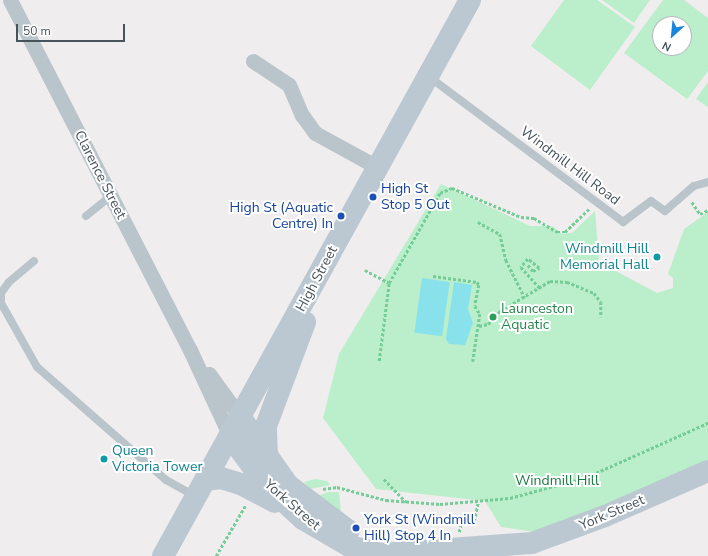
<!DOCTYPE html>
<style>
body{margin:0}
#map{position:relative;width:708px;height:556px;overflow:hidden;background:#f0edee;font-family:"Nunito Sans",sans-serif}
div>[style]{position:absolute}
.green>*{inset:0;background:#bbeeca}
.water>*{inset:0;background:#89e1eb;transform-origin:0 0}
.path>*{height:2.5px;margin-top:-1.25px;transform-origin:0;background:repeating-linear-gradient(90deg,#74cc97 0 3px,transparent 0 5px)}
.lane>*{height:8px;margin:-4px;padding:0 4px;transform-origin:4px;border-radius:4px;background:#b9c4cb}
.street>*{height:15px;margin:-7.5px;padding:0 7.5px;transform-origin:7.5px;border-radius:7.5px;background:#b9c4cb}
.secondary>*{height:22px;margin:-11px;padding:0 11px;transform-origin:11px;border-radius:11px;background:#bbc8d2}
.dots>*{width:11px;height:11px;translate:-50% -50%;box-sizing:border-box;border:2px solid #fff;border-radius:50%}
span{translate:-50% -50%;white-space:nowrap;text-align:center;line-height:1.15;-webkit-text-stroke:4px #fff;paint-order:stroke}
.street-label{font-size:14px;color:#46535b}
.transit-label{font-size:14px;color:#164399}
.left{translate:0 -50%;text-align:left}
.right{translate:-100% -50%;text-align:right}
.culture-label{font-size:14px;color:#0d838f}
.leisure-label{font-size:14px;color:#27864d}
.park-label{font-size:14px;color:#177b3f}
.north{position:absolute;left:652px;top:16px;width:40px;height:40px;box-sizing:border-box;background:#fff;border:1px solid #b5babd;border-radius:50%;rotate:207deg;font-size:11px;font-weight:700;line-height:16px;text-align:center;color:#46535b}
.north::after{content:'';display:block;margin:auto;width:14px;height:18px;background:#1a84de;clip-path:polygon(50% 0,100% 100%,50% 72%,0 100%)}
.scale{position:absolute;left:16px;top:24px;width:109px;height:18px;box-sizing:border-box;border:2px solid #46535b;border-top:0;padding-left:5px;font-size:12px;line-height:14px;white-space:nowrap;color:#46535b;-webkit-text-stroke:3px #fff;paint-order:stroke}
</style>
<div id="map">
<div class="green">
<div style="clip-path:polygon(564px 0,597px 0,635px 27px,590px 90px,531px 46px)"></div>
<div style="clip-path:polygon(602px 0,650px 0,634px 23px)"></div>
<div style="clip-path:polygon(evenodd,663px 0,684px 0,708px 18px,708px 71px,687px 99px,624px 53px,663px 0,660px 24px,684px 24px,684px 48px,660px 48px,660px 24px)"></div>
<div style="clip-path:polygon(708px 82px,708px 107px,696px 99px)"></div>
<div style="clip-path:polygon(441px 184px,530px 226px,552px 226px,562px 234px,572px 233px,595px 211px,599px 262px,657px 293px,673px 288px,673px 278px,668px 274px,684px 229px,708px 212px,708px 462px,617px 503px,534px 532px,501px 527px,485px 501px,376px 489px,323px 418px,339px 354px)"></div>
<div style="clip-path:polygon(315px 479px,327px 481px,330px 485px,310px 489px,304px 482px)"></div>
<div style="clip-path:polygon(328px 492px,339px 492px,341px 512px,318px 496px)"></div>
</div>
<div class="water">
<div style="left:422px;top:278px;width:28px;height:55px;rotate:8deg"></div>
<div style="clip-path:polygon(454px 282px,472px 285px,468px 309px,473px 323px,465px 345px,449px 344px,446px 339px)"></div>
</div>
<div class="path">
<div style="left:692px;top:202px;width:14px;rotate:56deg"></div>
<div style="left:700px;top:214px;width:9px;rotate:-27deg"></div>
<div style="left:478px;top:222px;width:25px;rotate:29deg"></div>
<div style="left:500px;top:234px;width:27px;rotate:77deg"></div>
<div style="left:506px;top:260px;width:42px;rotate:63.4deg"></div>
<div style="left:528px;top:265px;width:8px;rotate:50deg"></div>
<div style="left:533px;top:271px;width:7px;rotate:-27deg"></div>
<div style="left:539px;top:268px;width:14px;rotate:-141deg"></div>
<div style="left:528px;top:259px;width:11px;rotate:131deg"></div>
<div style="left:521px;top:267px;width:28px;rotate:48deg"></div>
<div style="left:365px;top:270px;width:27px;rotate:28deg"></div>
<div style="left:433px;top:276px;width:44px;rotate:7.8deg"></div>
<div style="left:477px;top:282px;width:4px;rotate:56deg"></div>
<div style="left:479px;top:285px;width:21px;rotate:101deg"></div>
<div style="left:475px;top:306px;width:9px;rotate:58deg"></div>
<div style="left:480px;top:314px;width:48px;rotate:98.5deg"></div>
<div style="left:479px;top:326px;width:9px;rotate:-13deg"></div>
<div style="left:488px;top:324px;width:18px;rotate:-47deg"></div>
<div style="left:500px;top:311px;width:58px;rotate:-31deg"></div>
<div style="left:550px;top:281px;width:17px;rotate:3deg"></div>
<div style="left:567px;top:282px;width:29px;rotate:22deg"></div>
<div style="left:594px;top:293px;width:11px;rotate:52deg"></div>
<div style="left:601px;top:302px;width:15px;rotate:90deg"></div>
<div style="left:379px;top:361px;width:79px;rotate:-82.7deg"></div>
<div style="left:389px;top:283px;width:103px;rotate:-60.5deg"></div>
<div style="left:440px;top:193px;width:13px;rotate:-23deg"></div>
<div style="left:452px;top:188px;width:75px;rotate:22.8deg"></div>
<div style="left:521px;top:217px;width:13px;rotate:4deg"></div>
<div style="left:534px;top:218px;width:27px;rotate:31deg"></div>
<div style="left:557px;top:232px;width:8px"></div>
<div style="left:565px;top:232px;width:33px;rotate:-44deg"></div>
<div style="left:384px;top:479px;width:32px;rotate:46deg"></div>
<div style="left:323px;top:489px;width:14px;rotate:-8deg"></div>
<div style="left:337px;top:487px;width:51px;rotate:14.9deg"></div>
<div style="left:386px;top:500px;width:54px;rotate:4.2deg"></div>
<div style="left:440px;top:504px;width:70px;rotate:-4.9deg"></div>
<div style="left:510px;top:498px;width:80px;rotate:-15.3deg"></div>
<div style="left:587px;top:477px;width:133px;rotate:-24.1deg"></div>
<div style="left:459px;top:532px;width:9px;rotate:-77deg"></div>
<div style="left:461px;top:523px;width:13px;rotate:-9deg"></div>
<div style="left:474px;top:521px;width:19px;rotate:-78deg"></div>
<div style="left:216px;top:556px;width:58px;rotate:-59.9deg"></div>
</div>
<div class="lane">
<div style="left:428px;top:76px;width:244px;rotate:36.8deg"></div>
<div style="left:623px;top:222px;width:35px;rotate:-37deg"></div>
<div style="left:651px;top:201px;width:17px;rotate:36deg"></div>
<div style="left:665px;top:211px;width:38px;rotate:-41deg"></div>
<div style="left:694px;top:186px;width:15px;rotate:-16deg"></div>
<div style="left:86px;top:216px;width:32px;rotate:-39deg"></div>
<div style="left:34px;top:261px;width:33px;rotate:140deg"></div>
<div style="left:9px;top:282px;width:14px;rotate:126deg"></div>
<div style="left:1px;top:293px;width:10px;rotate:90deg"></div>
<div style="left:1px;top:303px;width:73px;rotate:60.6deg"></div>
<div style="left:37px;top:367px;width:171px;rotate:41.2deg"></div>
<div style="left:166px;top:480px;width:33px;rotate:29deg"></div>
</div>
<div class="street">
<div style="left:10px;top:0;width:394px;rotate:62.8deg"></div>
<div style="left:190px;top:350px;width:95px;rotate:65.1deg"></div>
<div style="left:253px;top:61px;width:43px;rotate:33.7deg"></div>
<div style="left:289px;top:85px;width:33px;rotate:67deg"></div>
<div style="left:302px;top:115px;width:22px;rotate:54deg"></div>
<div style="left:315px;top:133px;width:71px;rotate:28.7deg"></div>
<div style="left:209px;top:374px;width:54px;rotate:54deg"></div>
</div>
<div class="secondary">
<div style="left:241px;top:418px;width:82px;rotate:55deg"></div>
<div style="left:288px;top:485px;width:76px;rotate:37deg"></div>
<div style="left:230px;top:436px;width:61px;rotate:53.7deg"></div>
<div style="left:266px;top:485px;width:50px;rotate:42.6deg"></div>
<div style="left:303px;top:519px;width:53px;rotate:30.4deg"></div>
<div style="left:349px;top:546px;width:34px;rotate:14deg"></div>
<div style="left:382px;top:554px;width:150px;rotate:-4.2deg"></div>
<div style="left:532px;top:543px;width:78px;rotate:-20.3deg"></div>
<div style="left:605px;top:516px;width:112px;rotate:-23.6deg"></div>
<div style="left:267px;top:458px;width:32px;rotate:-92deg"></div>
<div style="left:266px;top:426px;width:111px;rotate:-69.4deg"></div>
<div style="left:205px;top:480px;width:16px;rotate:-7deg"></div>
<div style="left:221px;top:478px;width:21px;rotate:17deg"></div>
<div style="left:241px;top:484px;width:38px;rotate:28deg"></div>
<div style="left:163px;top:556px;width:635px;rotate:-61.09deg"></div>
</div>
<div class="dots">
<div style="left:373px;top:197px;background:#1a4fb4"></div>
<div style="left:341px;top:216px;background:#1a4fb4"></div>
<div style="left:657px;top:257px;background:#0f9aa8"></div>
<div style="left:493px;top:317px;background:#2e9e5b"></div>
<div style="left:104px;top:459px;background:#0f9aa8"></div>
<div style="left:356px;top:528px;background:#1a4fb4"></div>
</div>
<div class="street-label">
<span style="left:570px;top:166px;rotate:37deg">Windmill Hill Road</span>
<span style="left:100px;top:175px;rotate:63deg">Clarence Street</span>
<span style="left:317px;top:279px;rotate:-62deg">High Street</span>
<span style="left:292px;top:505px;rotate:41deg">York Street</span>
<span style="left:612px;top:513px;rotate:-23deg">York Street</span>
</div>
<div class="transit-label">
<span class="left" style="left:381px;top:197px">High St<br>Stop 5 Out</span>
<span class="right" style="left:333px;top:216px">High St (Aquatic<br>Centre) In</span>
<span class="left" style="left:364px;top:528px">York St (Windmill<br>Hill) Stop 4 In</span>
</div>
<div class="culture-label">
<span class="right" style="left:649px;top:257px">Windmill Hill<br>Memorial Hall</span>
<span class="left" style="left:112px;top:459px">Queen<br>Victoria Tower</span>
</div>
<div class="leisure-label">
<span class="left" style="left:501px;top:317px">Launceston<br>Aquatic</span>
</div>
<div class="park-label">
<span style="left:557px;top:481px">Windmill Hill</span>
</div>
<div class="north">N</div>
<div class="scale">50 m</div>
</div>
